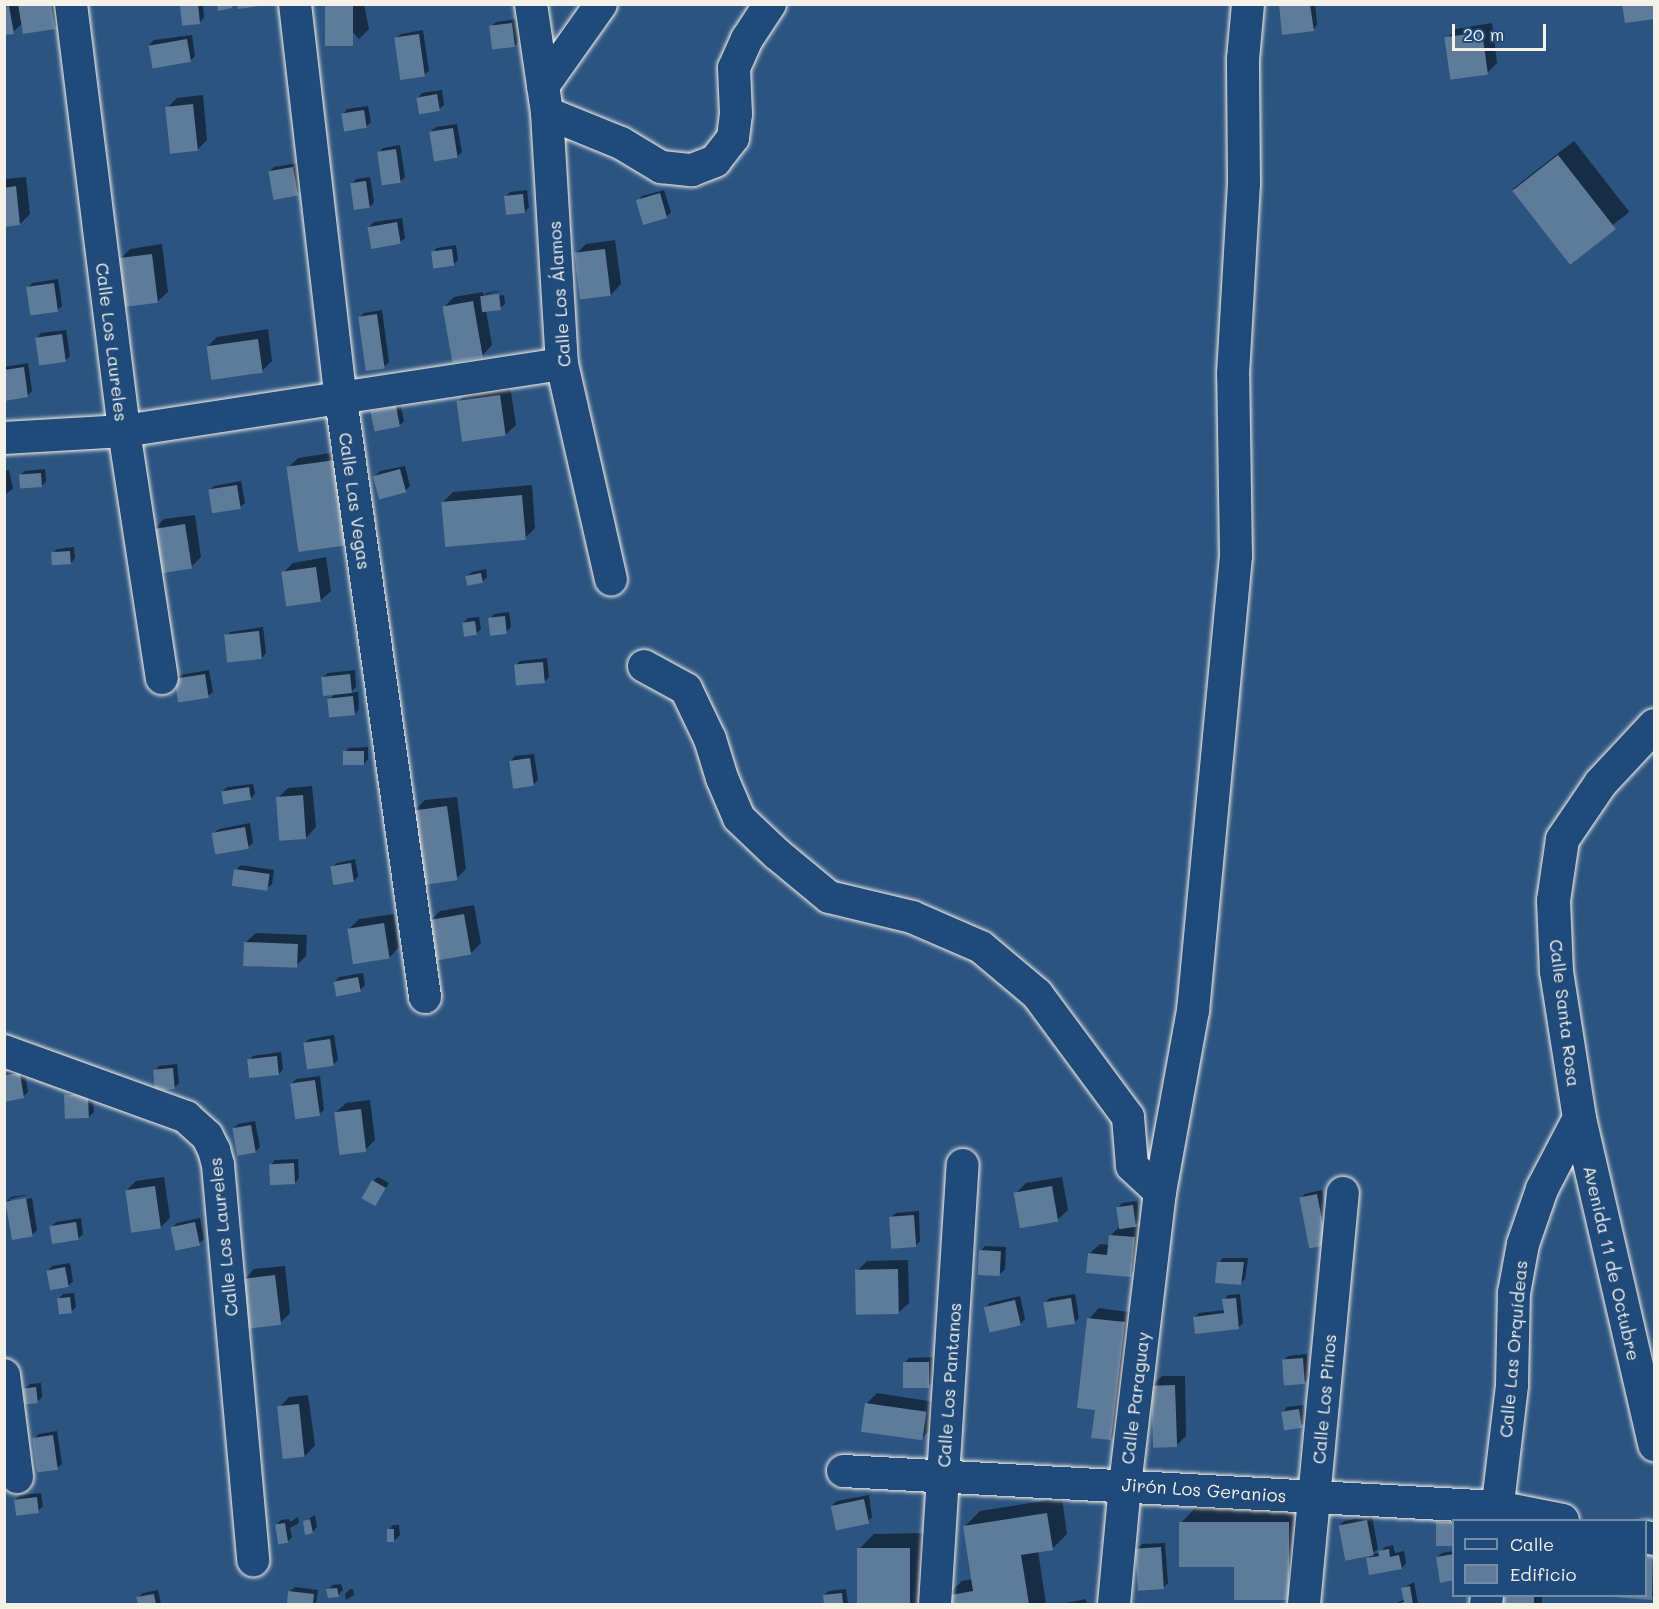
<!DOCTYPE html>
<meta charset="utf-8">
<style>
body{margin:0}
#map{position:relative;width:1659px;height:1609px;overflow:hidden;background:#2c5481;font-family:Mali,sans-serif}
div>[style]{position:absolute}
.shadow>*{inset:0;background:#0007;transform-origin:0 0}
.building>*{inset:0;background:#5e7b9a;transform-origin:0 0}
.roads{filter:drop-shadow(0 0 2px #f4f1e8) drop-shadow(0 0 2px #f4f1e8)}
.street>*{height:32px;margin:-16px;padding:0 16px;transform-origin:16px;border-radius:16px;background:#1f4a7a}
.secondary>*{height:33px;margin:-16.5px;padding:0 16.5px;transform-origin:16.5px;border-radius:16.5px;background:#1f4a7a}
span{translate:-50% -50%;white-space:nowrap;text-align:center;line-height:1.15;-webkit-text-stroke:6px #1f4a7a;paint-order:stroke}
.street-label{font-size:18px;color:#f4f1e8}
.frame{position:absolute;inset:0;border:6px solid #f4f1e8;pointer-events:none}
.legend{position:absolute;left:1452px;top:1519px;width:195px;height:78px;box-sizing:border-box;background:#1f4a7a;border:2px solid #748da6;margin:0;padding:8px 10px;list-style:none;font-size:18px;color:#f4f1e8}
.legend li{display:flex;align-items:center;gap:12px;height:30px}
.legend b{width:30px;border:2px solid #748da6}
.scale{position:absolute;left:1452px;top:24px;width:94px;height:27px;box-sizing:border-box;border:3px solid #f4f1e8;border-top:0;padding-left:8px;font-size:18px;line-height:21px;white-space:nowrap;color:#f4f1e8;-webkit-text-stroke:4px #1f4a7a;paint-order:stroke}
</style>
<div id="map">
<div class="shadow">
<div style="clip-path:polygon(4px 4px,62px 4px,64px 18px,54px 28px,23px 23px,13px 32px,4px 34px)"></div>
<div style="clip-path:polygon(183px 4px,203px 4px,204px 18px,199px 23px)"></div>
<div style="clip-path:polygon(326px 4px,364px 4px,369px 29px,359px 39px)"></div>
<div style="clip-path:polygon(1281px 4px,1315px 4px,1317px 25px,1313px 30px)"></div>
<div style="clip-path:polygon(516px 19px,519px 41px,515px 46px,491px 27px,496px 22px)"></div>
<div style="clip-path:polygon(1492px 23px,1497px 63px,1487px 73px,1446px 39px,1456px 29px)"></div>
<div style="clip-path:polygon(423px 30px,429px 71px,424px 75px,396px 38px,401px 34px)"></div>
<div style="clip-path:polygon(192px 35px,195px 56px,190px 61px,149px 45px,154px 40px)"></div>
<div style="clip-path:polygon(442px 90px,444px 105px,439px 109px,418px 98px,422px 93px)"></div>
<div style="clip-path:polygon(203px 95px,207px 140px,197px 150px,167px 108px,177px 98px)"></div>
<div style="clip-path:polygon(368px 106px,371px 122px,366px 127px,343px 114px,347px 109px)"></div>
<div style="clip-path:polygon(457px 124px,462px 152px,457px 157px,431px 131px,436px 127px)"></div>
<div style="left:1574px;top:141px;width:90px;height:78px;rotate:52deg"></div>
<div style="clip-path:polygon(400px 145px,405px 177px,400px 182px,379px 152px,383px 148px)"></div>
<div style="clip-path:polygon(298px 163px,302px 189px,297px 194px,270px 171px,274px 167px)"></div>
<div style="clip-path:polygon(26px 177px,30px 214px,20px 224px,4px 226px,4px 179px)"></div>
<div style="clip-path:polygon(370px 177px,374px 202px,370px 207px,352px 184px,356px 179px)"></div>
<div style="clip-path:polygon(527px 190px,529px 207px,525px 212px,505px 197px,510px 192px)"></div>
<div style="clip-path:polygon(664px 190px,671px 212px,666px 217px,638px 201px,642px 196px)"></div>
<div style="clip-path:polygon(402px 218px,405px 238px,400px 242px,369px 227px,374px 222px)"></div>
<div style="clip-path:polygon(615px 240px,621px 284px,611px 295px,576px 254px,586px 244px)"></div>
<div style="clip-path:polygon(162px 244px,168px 292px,157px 302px,120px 259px,130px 249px)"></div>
<div style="clip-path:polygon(456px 245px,458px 260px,454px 264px,432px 253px,437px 248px)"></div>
<div style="clip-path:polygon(58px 279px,62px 306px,57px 310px,28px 288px,32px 283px)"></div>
<div style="clip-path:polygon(503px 290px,485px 295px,485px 298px,504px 295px,505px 304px,500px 308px,486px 311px,492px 345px,482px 356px,444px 307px,454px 297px,483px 292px,484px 296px,486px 293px)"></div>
<div style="clip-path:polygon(382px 310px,389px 362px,385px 366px,359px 318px,364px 313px)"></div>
<div style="clip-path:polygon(268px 329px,272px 361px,262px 371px,207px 347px,217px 337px)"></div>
<div style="clip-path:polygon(66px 330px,70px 356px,66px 360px,37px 338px,41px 333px)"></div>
<div style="clip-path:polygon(28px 363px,32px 391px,27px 396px,5px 399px,4px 367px)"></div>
<div style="clip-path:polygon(510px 386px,516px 425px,505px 435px,458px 402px,469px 392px)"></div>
<div style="clip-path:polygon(400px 402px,404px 421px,399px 426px,372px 412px,377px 407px)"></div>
<div style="clip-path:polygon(344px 451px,356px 533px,288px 468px,298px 458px)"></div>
<div style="clip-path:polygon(405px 466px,410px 486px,405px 491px,375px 476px,380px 471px)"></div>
<div style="clip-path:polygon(45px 469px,46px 481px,42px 486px,20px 475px,25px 471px)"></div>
<div style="clip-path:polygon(9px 470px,13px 489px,4px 495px,4px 471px)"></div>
<div style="clip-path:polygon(241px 481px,245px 503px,240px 507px,210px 490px,214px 486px)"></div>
<div style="clip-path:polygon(532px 485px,535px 528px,525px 538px,443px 502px,453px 492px)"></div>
<div style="clip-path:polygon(195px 515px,201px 557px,191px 567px,154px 529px,164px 519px)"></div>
<div style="clip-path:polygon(74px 547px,75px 558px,71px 563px,53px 554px,57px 549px)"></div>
<div style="clip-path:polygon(326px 557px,331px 591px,320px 601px,283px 573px,293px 563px)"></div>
<div style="clip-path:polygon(486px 569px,487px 577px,482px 582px,467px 576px,472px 572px)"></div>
<div style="clip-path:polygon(509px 612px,511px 627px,506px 632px,490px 619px,494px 614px)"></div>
<div style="clip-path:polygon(479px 617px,481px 629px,476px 634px,463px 623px,468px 618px)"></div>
<div style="clip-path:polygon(263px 627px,266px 653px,262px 658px,226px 637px,230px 632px)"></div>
<div style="clip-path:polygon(547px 658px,549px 677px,545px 681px,515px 666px,520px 661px)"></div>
<div style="clip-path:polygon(209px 670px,213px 692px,208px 696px,176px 679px,180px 675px)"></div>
<div style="clip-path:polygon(355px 670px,356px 687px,350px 693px,358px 692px,359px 709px,355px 714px,329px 700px,336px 693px,323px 677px,328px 673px)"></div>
<div style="clip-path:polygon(368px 747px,368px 759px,364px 764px,345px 752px,349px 748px)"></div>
<div style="clip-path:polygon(534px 754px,538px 780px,533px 785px,511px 761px,515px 756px)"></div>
<div style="clip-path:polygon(253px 784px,255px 794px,250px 799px,223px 791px,227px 787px)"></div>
<div style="clip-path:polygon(312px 786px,316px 827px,306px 838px,278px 798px,288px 788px)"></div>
<div style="clip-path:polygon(457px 797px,466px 869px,456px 879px,415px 810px,425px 800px)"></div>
<div style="clip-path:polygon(250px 823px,253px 843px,248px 847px,214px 833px,219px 829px)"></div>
<div style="clip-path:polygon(355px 859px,358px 876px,354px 881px,332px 867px,337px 863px)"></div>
<div style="clip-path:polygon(241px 865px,274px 870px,272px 884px,267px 888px,236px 870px)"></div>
<div style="clip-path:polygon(474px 905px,481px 943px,471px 953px,430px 921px,440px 911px)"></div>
<div style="clip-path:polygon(394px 914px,399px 947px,389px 958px,349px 929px,359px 919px)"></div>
<div style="clip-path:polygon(256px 933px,307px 935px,306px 956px,296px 966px,245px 943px)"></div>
<div style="clip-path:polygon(363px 973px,365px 985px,360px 990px,334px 982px,339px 977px)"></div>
<div style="clip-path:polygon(334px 1035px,338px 1060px,333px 1065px,304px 1044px,309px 1039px)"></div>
<div style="clip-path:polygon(281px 1052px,283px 1069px,279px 1074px,249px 1060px,253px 1056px)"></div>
<div style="clip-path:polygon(177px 1064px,179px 1083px,174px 1088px,155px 1071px,159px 1066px)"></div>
<div style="clip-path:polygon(24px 1069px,28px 1092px,23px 1097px,4px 1100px,4px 1072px)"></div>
<div style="clip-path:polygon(320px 1076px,324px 1110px,319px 1114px,291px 1084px,296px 1079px)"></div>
<div style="clip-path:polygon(92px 1090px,94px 1112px,89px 1117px,65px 1097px,70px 1092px)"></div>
<div style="clip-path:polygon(370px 1100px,375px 1140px,365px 1150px,335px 1113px,346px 1103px)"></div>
<div style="clip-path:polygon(255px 1121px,260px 1147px,255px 1152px,233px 1129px,238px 1124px)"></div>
<div style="clip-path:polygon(298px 1159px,299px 1178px,295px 1183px,271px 1165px,275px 1160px)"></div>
<div style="clip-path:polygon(164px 1177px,170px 1218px,160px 1228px,126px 1191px,136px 1181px)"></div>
<div style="clip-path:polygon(378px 1177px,389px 1183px,376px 1204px,373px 1181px)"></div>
<div style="clip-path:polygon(1062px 1177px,1068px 1210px,1057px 1220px,1016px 1193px,1026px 1183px)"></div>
<div style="clip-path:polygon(1322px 1190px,1331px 1238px,1300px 1199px,1305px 1194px)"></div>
<div style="clip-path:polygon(31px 1194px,10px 1199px,10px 1202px,32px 1198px,37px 1230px,32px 1235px,6px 1202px,11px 1197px)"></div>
<div style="clip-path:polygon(1137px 1201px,1140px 1221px,1135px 1226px,1145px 1227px,1140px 1265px,1130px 1275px,1089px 1254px,1100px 1244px,1110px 1245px,1111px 1235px,1120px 1226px,1118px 1208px,1122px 1203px)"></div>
<div style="clip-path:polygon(919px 1211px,920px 1241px,915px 1246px,891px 1217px,896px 1213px)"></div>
<div style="clip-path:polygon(81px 1218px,83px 1234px,78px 1239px,51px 1227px,56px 1222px)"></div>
<div style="clip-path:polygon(200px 1218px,204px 1239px,199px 1243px,173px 1227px,177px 1223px)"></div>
<div style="clip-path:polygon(985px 1246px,1006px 1247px,1005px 1269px,1000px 1274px,981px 1251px)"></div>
<div style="clip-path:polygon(1223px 1258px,1248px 1258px,1245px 1279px,1240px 1284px,1219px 1263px)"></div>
<div style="clip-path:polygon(908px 1260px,909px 1303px,898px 1313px,857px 1271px,867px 1261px)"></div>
<div style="clip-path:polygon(70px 1263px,73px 1281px,68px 1286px,48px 1271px,52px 1266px)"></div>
<div style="clip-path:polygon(285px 1266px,290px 1313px,280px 1323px,244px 1280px,254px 1269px)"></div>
<div style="clip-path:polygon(74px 1293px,76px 1307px,71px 1312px,59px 1299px,63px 1294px)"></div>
<div style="clip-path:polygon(1075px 1294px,1079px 1318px,1074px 1323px,1045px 1303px,1050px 1298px)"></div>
<div style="clip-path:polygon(1240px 1294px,1243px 1323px,1239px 1327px,1194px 1318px,1199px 1313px,1225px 1310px,1224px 1300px,1228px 1295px)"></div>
<div style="clip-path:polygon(1020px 1296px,1025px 1319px,1020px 1324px,986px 1307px,990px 1303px)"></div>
<div style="clip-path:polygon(1099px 1308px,1135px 1313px,1121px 1429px,1111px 1439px,1097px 1409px,1089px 1319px)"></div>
<div style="clip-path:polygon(1307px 1354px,1309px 1378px,1305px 1383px,1283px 1361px,1288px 1356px)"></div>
<div style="clip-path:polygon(933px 1357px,933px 1382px,928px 1386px,904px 1363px,909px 1358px)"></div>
<div style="clip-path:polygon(1162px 1376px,1185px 1376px,1186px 1436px,1176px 1446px,1152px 1386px)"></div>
<div style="clip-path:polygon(41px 1383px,42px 1397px,37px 1402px,25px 1389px,30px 1384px)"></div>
<div style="clip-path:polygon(877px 1393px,935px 1402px,930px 1430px,920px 1440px,867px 1403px)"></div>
<div style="clip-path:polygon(308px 1395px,315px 1445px,305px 1456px,279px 1408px,289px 1397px)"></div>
<div style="clip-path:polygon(1304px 1405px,1306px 1422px,1301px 1426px,1283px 1412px,1287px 1407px)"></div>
<div style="clip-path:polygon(57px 1431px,62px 1464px,57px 1468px,34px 1439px,39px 1434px)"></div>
<div style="clip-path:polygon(41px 1493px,43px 1506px,38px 1511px,15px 1500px,20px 1495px)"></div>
<div style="clip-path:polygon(869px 1495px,872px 1517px,868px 1521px,832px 1505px,837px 1501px)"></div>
<div style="clip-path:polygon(1062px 1498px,1067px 1534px,1052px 1549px,1038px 1551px,1046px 1604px,947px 1604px,946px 1596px,962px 1581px,973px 1579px,965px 1526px,980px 1511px)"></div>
<div style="clip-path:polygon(1196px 1507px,1303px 1507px,1304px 1583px,1288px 1598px,1236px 1566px,1181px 1523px)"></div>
<div style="clip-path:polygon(315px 1515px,317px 1527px,313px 1532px,305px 1521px)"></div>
<div style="clip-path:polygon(1372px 1516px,1378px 1549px,1373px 1553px,1339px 1526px,1344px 1521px)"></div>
<div style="clip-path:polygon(298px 1517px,299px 1523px,290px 1528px,292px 1537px,287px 1542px,276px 1525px,281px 1520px,289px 1519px,290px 1522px)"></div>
<div style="clip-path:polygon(1442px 1518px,1480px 1520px,1454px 1520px,1454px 1545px,1437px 1523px)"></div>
<div style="clip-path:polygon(393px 1525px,399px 1525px,400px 1535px,395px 1540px,389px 1530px)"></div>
<div style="clip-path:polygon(924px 1533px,925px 1604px,859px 1604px,858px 1550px,874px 1534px)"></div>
<div style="clip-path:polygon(1646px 1540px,1654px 1541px,1654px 1595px,1651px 1598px,1610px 1596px,1646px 1596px)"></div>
<div style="clip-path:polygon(1165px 1543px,1168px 1583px,1163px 1588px,1137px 1549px,1142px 1544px)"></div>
<div style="clip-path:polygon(1393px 1545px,1395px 1553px,1404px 1551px,1406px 1563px,1402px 1568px,1368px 1559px,1372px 1554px,1380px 1553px,1385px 1547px)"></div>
<div style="clip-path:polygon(1454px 1551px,1454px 1579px,1437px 1557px,1442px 1553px)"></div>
<div style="clip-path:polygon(1414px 1582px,1418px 1604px,1395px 1604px,1405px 1599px,1403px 1588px)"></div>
<div style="clip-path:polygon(341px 1584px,343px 1590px,338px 1595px,328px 1590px,333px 1585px)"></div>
<div style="clip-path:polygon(295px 1587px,318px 1590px,316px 1604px,288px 1604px,290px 1591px)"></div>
<div style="clip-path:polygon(350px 1589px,353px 1589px,354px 1595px,346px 1600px,345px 1594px)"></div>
<div style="clip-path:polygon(846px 1589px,848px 1604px,825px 1604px,824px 1595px,829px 1591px)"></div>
<div style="clip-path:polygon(158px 1590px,161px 1604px,139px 1604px,138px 1597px,143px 1593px)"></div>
<div style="left:1505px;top:1596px;width:37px;height:8px"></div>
<div style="clip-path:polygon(1086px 1599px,1087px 1604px,1060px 1604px,1061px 1604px)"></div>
<div style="clip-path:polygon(1288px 1603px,1288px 1604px,1259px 1604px)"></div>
</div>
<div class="building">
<div style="clip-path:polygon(18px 4px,51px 4px,55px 29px,23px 34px)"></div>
<div style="left:198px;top:4px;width:20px;height:18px;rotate:84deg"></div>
<div style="clip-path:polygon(217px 4px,231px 4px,232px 8px,218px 11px)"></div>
<div style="clip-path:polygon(237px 4px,259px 4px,259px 6px,238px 9px)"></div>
<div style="left:325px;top:4px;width:28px;height:42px"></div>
<div style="clip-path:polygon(1279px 4px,1310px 4px,1314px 31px,1282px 35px)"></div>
<div style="clip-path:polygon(1622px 4px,1654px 4px,1654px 19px,1625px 23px)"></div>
<div style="clip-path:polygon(9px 6px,14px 34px,4px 35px,4px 7px)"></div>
<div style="left:512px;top:23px;width:24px;height:23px;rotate:83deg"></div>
<div style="left:1482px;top:32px;width:43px;height:38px;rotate:82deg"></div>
<div style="left:419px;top:34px;width:43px;height:25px;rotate:82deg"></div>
<div style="left:187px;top:39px;width:23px;height:39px;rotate:80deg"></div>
<div style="left:437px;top:94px;width:17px;height:21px;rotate:80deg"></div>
<div style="left:193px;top:104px;width:47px;height:28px;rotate:84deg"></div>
<div style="left:364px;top:110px;width:18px;height:23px;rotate:81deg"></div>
<div style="left:453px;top:128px;width:30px;height:24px;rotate:81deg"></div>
<div style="left:396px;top:149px;width:34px;height:19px;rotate:82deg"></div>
<div style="left:1558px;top:155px;width:94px;height:58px;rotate:52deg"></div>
<div style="left:293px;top:167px;width:29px;height:25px;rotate:80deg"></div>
<div style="left:366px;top:181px;width:27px;height:16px;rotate:82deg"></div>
<div style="clip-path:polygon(16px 186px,20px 225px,4px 227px,4px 188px)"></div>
<div style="left:660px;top:193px;width:26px;height:25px;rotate:74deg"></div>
<div style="left:523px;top:194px;width:19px;height:19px;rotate:84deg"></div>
<div style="left:397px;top:222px;width:22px;height:30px;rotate:80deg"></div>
<div style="left:452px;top:249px;width:17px;height:21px;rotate:83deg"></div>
<div style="left:605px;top:249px;width:47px;height:31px;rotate:83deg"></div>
<div style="left:152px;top:254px;width:49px;height:33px;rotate:83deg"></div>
<div style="left:54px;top:283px;width:29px;height:28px;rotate:82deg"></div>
<div style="left:499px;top:294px;width:16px;height:19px;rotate:83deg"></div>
<div style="left:473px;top:301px;width:57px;height:31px;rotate:80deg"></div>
<div style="left:377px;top:314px;width:55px;height:19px;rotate:82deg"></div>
<div style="left:62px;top:334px;width:28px;height:27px;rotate:82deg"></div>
<div style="left:258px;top:339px;width:34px;height:52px;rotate:82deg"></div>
<div style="clip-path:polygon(24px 367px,28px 397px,4px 401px,4px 370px)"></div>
<div style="left:500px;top:395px;width:41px;height:44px;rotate:82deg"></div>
<div style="left:396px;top:406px;width:21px;height:26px;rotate:79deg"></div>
<div style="left:335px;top:460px;width:86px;height:49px;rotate:82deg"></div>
<div style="left:400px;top:469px;width:24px;height:28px;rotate:75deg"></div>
<div style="left:41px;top:473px;width:14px;height:22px;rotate:86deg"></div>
<div style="left:237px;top:485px;width:24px;height:29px;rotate:81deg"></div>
<div style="left:522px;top:495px;width:45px;height:81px;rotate:85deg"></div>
<div style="left:185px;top:524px;width:45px;height:33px;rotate:81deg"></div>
<div style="left:70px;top:551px;width:13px;height:19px;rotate:86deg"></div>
<div style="left:316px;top:567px;width:35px;height:35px;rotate:82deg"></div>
<div style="left:481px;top:573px;width:10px;height:16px;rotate:79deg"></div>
<div style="left:505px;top:616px;width:18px;height:17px;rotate:84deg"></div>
<div style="left:475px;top:621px;width:14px;height:13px;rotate:82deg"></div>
<div style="left:259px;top:631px;width:28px;height:35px;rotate:84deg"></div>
<div style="left:543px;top:662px;width:21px;height:29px;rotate:85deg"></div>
<div style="left:205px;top:674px;width:24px;height:31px;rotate:81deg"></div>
<div style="left:350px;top:674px;width:19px;height:29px;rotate:84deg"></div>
<div style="left:353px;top:696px;width:19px;height:26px;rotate:84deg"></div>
<div style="left:364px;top:751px;width:14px;height:21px;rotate:90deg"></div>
<div style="left:530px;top:758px;width:28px;height:21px;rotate:82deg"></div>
<div style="left:249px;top:787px;width:13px;height:28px;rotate:81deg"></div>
<div style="left:303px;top:795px;width:44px;height:27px;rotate:86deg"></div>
<div style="left:447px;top:806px;width:75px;height:33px;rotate:82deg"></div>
<div style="left:245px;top:827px;width:22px;height:34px;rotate:80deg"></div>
<div style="left:351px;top:863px;width:19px;height:21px;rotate:81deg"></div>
<div style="left:234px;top:869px;width:36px;height:17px;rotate:8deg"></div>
<div style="left:464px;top:914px;width:41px;height:36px;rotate:80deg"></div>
<div style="left:384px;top:923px;width:36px;height:37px;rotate:81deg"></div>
<div style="left:244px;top:942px;width:54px;height:24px;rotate:2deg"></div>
<div style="left:358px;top:977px;width:15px;height:25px;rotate:79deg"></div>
<div style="left:330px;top:1039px;width:27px;height:27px;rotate:82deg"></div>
<div style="left:277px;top:1056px;width:19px;height:30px;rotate:84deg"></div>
<div style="left:173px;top:1068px;width:21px;height:20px;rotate:85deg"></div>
<div style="clip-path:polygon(20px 1073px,24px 1098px,4px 1102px,4px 1075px)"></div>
<div style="left:315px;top:1080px;width:36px;height:25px;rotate:82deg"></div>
<div style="left:88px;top:1094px;width:24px;height:24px;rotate:88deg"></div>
<div style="left:361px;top:1109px;width:43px;height:27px;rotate:83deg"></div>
<div style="left:251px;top:1125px;width:28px;height:19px;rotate:80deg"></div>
<div style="left:294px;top:1163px;width:21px;height:25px;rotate:87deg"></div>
<div style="left:372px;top:1180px;width:16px;height:21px;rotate:30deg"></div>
<div style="left:155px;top:1186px;width:43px;height:30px;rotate:82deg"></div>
<div style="left:1052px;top:1186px;width:36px;height:39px;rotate:80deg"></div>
<div style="left:1317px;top:1194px;width:52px;height:18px;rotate:79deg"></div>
<div style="left:26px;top:1198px;width:39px;height:21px;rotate:80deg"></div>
<div style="left:1133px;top:1205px;width:22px;height:17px;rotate:82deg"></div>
<div style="left:914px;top:1215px;width:32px;height:25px;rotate:86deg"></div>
<div style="left:76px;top:1222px;width:18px;height:27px;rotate:81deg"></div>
<div style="left:195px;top:1222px;width:24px;height:25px;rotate:78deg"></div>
<div style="clip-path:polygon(1109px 1235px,1135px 1237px,1131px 1277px,1086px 1273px,1088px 1253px,1107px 1255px)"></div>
<div style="left:979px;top:1250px;width:22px;height:25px;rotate:3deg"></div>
<div style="clip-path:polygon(1217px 1262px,1244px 1262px,1241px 1285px,1215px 1283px)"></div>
<div style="left:65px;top:1267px;width:20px;height:19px;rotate:79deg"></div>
<div style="left:898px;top:1269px;width:45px;height:43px;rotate:89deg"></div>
<div style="left:275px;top:1275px;width:50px;height:33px;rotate:83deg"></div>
<div style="left:70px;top:1297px;width:16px;height:13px;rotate:83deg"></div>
<div style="left:1071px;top:1298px;width:26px;height:28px;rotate:81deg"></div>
<div style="clip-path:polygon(1236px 1298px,1239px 1329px,1195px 1334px,1193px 1317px,1224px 1313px,1222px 1299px)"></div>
<div style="left:1015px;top:1300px;width:26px;height:32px;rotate:77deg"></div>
<div style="clip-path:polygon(1087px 1318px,1125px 1322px,1111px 1440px,1091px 1438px,1095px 1410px,1077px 1408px)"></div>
<div style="left:1303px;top:1358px;width:26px;height:21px;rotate:86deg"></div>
<div style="left:903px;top:1362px;width:26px;height:26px"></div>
<div style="left:1175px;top:1385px;width:62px;height:24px;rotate:88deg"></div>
<div style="left:36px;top:1387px;width:16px;height:13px;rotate:83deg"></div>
<div style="left:865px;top:1403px;width:62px;height:29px;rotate:8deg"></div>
<div style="left:299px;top:1404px;width:53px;height:22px;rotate:84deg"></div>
<div style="left:1299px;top:1409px;width:19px;height:18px;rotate:81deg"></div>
<div style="left:53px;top:1435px;width:35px;height:21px;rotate:82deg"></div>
<div style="left:37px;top:1497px;width:16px;height:23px;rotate:83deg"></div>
<div style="left:864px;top:1499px;width:25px;height:34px;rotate:78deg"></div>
<div style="clip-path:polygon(1047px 1513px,1053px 1550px,1021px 1555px,1029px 1604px,946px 1604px,945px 1596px,973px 1591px,963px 1526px)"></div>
<div style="clip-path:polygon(310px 1519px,313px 1533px,305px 1535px,303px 1521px)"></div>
<div style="left:1367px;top:1520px;width:36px;height:29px;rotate:79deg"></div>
<div style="clip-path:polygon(1179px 1522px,1289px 1522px,1289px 1600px,1234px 1600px,1234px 1567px,1179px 1567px)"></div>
<div style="left:1454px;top:1522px;width:24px;height:18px;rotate:90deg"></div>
<div style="left:285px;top:1523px;width:20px;height:10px;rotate:81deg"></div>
<div style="left:387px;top:1529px;width:7px;height:13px"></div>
<div style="left:1161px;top:1547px;width:42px;height:26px;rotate:86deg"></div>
<div style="left:910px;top:1548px;width:56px;height:53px;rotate:90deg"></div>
<div style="clip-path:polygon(1389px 1549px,1390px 1557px,1399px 1555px,1402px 1569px,1369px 1575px,1366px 1558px,1379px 1556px,1378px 1551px)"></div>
<div style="clip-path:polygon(1646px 1551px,1653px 1551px,1652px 1600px,1614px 1597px,1646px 1596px)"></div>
<div style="clip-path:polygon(1454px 1554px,1454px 1580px,1440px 1583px,1436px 1557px)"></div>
<div style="clip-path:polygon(1410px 1586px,1413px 1604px,1397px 1604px,1404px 1602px,1401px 1588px)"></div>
<div style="clip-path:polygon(337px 1588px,339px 1597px,328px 1598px,326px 1589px)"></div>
<div style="clip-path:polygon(288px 1591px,314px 1594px,313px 1604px,287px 1604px)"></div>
<div style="clip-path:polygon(842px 1593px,843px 1604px,824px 1604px,823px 1595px)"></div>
<div style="clip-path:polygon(154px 1594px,156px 1604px,138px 1604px,136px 1597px)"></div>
<div style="left:1503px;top:1596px;width:31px;height:8px"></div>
</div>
<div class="roads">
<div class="street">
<div style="left:71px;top:4px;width:430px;rotate:82.9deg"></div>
<div style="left:124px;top:431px;width:250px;rotate:81.3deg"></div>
<div style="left:295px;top:4px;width:398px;rotate:83.4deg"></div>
<div style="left:341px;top:399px;width:604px;rotate:82deg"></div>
<div style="left:531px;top:4px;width:110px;rotate:81.6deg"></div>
<div style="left:547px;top:113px;width:251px;rotate:86.6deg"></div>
<div style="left:562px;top:364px;width:221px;rotate:77.2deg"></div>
<div style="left:543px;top:86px;width:100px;rotate:-54.7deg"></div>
<div style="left:547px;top:113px;width:80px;rotate:22.1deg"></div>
<div style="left:621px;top:143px;width:47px;rotate:31deg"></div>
<div style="left:661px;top:167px;width:31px;rotate:6deg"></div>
<div style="left:692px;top:170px;width:25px;rotate:-21deg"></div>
<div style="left:715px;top:161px;width:29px;rotate:-52deg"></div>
<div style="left:733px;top:138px;width:24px;rotate:-83deg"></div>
<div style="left:736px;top:114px;width:46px;rotate:-92.5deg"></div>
<div style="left:734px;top:68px;width:32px;rotate:-66deg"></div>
<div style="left:747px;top:39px;width:42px;rotate:-56.7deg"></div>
<div style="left:4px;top:438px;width:120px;rotate:-3.3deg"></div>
<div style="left:124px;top:431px;width:443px;rotate:-8.7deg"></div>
<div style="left:644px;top:666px;width:48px;rotate:28.7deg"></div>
<div style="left:686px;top:689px;width:55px;rotate:64.4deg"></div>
<div style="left:710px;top:739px;width:41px;rotate:72.9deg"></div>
<div style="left:722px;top:778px;width:43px;rotate:67deg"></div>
<div style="left:739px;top:818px;width:52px;rotate:43.5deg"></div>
<div style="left:777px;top:854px;width:67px;rotate:39.6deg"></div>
<div style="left:829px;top:897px;width:85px;rotate:13.5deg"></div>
<div style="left:912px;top:917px;width:75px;rotate:23.5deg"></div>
<div style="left:981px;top:947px;width:73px;rotate:40deg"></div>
<div style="left:1037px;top:994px;width:153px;rotate:53.5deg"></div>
<div style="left:1128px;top:1117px;width:49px;rotate:85.3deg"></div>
<div style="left:1132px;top:1166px;width:38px;rotate:43deg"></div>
<div style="left:4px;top:1051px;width:194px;rotate:19.9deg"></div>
<div style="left:186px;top:1117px;width:28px;rotate:42deg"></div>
<div style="left:207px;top:1136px;width:16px;rotate:63deg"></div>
<div style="left:214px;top:1150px;width:16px;rotate:75deg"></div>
<div style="left:218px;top:1165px;width:397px;rotate:84.9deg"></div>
<div style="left:4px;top:1375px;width:103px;rotate:82.7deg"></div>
<div style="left:843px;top:1471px;width:655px;rotate:3.15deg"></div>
<div style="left:1497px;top:1507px;width:67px;rotate:11.1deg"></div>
<div style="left:1496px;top:1520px;width:136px;rotate:-83.2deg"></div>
<div style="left:1512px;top:1385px;width:92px;rotate:-88.8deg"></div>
<div style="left:1514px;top:1293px;width:50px;rotate:-79.6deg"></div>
<div style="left:1523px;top:1244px;width:58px;rotate:-70.9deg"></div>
<div style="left:1542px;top:1189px;width:80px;rotate:-62.5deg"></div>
<div style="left:1646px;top:1537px;width:8px;rotate:14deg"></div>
<div style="left:935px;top:1604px;width:440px;rotate:-86.4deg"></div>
<div style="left:1114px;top:1604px;width:120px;rotate:-84.7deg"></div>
<div style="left:1125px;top:1485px;width:295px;rotate:-83.2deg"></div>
<div style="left:1160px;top:1192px;width:184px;rotate:-79.7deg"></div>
<div style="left:1193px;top:1011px;width:457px;rotate:-84.6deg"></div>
<div style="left:1236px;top:556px;width:182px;rotate:-90.9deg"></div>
<div style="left:1233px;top:374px;width:191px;rotate:-86.7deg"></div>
<div style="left:1244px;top:183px;width:124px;rotate:-90.5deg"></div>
<div style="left:1243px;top:59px;width:55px;rotate:-84.8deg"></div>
<div style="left:1304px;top:1604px;width:413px;rotate:-84.6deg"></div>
<div style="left:1486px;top:1604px;width:8px;rotate:-83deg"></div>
</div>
<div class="secondary">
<div style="left:1654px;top:725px;width:79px;rotate:133deg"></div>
<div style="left:1600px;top:783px;width:68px;rotate:124.2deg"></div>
<div style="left:1562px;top:839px;width:62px;rotate:98.4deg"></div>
<div style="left:1553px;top:900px;width:71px;rotate:87.6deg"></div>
<div style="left:1556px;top:971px;width:149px;rotate:81.1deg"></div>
<div style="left:1579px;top:1118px;width:335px;rotate:77deg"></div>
</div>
</div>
<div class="street-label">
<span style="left:559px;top:294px;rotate:-94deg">Calle Los Álamos</span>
<span style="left:112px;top:342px;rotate:83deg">Calle Los Laureles</span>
<span style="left:355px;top:501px;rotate:82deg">Calle Las Vegas</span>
<span style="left:1565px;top:1013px;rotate:83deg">Calle Santa Rosa</span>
<span style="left:223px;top:1237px;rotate:-96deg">Calle Los Laureles</span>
<span style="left:1612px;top:1263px;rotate:77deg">Avenida 11 de Octubre</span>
<span style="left:1513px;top:1349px;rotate:-85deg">Calle Las Orquídeas</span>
<span style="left:949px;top:1385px;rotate:-86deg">Calle Los Pantanos</span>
<span style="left:1135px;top:1398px;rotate:-83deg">Calle Paraguay</span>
<span style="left:1324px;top:1399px;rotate:-85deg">Calle Los Pinos</span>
<span style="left:1204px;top:1490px;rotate:4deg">Jirón Los Geranios</span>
</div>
<div class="frame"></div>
<ul class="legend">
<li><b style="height:8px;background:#1f4a7a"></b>Calle</li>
<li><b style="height:16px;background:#5e7b9a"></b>Edificio</li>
</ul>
<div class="scale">20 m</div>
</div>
